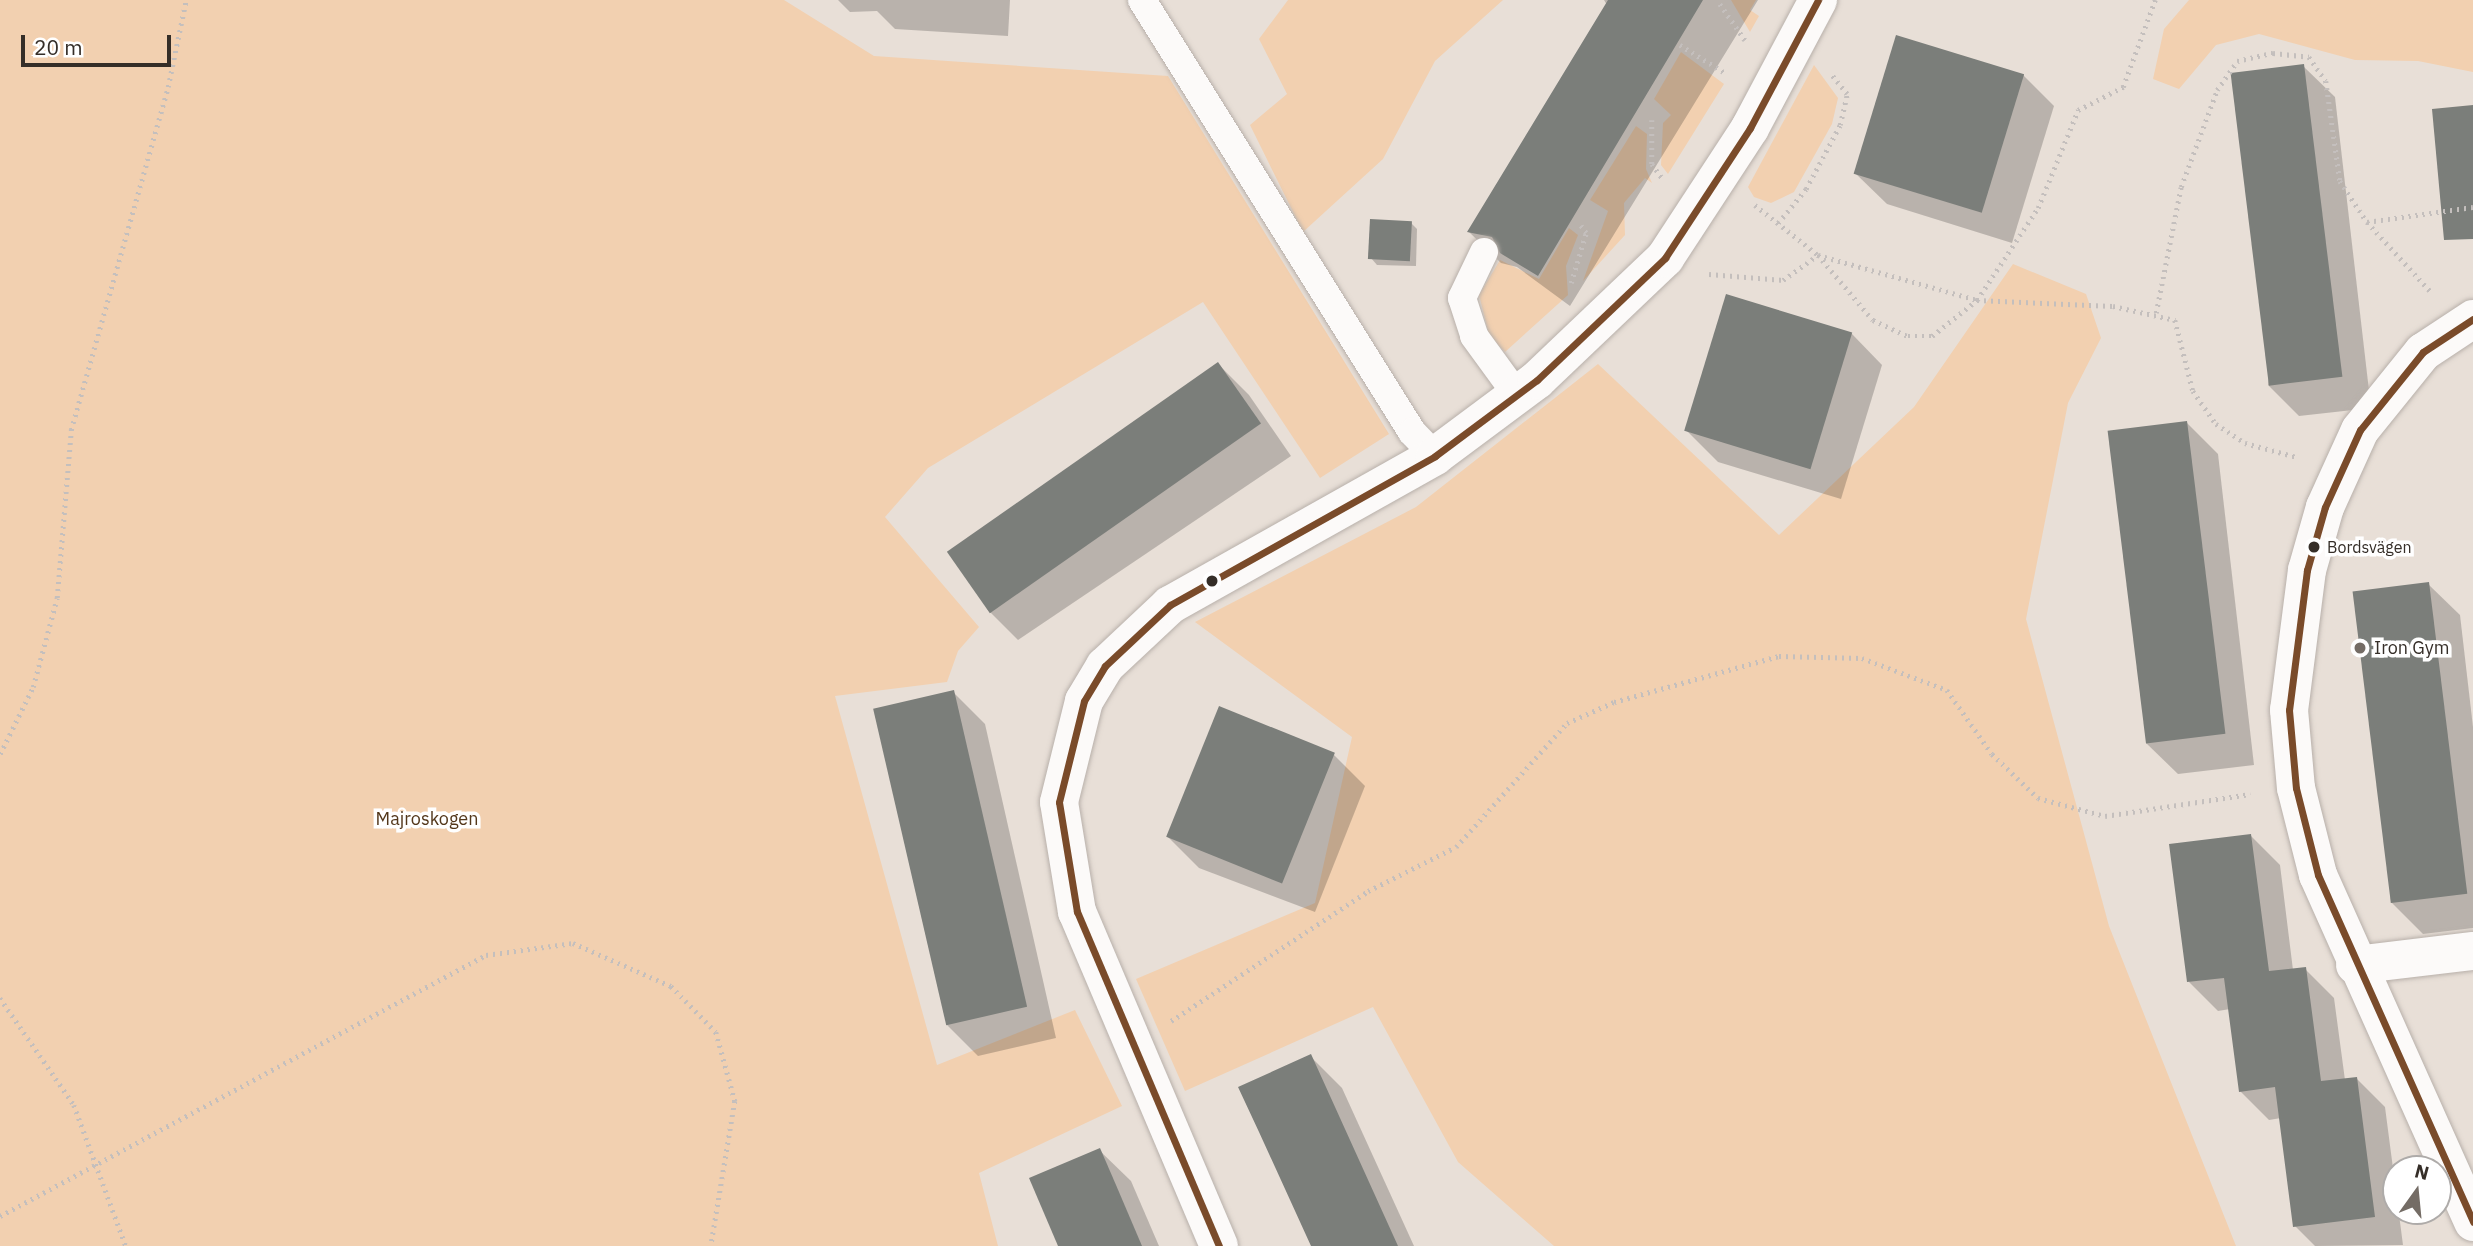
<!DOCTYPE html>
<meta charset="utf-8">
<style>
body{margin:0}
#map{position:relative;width:2473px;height:1246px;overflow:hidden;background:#e8dfd7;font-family:"IBM Plex Sans",sans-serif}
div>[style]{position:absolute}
.green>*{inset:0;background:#f2d0b0}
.shadow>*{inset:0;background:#0003}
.building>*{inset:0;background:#7b7e7a;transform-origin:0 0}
.path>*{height:4.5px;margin-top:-2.25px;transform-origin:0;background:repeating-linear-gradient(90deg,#c4bfbd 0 2px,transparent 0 7px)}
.roads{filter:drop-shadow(0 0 2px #b8b0aa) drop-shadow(0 0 2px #b8b0aa)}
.lane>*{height:28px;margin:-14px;padding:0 14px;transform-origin:14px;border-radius:14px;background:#fcfaf9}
.street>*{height:38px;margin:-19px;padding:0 19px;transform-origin:19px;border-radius:19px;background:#fcfaf9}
.bus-1>*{height:7px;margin:-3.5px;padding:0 3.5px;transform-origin:3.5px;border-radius:3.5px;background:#7a4b2a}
.dots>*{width:19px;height:19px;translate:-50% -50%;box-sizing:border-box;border:4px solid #fff;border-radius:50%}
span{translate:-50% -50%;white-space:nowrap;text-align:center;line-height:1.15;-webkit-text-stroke:7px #fff;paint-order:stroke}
.bus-label{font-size:16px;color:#352e28}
.left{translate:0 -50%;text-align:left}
.poi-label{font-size:18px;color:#352e28}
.park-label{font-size:18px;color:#53371b}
.north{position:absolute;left:2382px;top:1155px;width:70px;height:70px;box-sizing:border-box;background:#fff;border:2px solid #aeaba9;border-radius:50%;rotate:15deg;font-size:19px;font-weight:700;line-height:28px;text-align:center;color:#352e28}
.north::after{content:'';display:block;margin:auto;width:24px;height:32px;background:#746c65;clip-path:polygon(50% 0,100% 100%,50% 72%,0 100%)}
.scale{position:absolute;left:21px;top:35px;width:150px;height:32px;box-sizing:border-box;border:4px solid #352e28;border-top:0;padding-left:9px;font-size:21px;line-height:24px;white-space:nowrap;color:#352e28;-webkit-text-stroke:5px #fff;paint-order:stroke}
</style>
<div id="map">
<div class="green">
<div style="clip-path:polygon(0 0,784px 0,874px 56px,1168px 76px,1389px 434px,1320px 478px,1203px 302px,928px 468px,885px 517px,979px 627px,958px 651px,947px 682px,835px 696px,937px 1065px,1075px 1010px,1122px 1106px,979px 1173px,998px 1246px,0 1246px)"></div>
<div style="clip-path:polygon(1288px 0,1503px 0,1435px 61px,1383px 159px,1303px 232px,1250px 125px,1287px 94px,1259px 39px)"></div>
<div style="clip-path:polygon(1731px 0,1756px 0,1750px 10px,1759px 16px,1750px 32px)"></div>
<div style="clip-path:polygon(2189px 0,2473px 0,2473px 72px,2418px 61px,2355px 60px,2259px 34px,2216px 45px,2179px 89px,2153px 79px,2164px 29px)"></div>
<div style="clip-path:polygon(1681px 52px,1724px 84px,1668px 174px,1661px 165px,1663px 123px,1671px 115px,1654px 99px)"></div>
<div style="clip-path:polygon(1814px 65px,1838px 98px,1832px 124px,1794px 192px,1771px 203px,1754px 197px,1748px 187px)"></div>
<div style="clip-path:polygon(1636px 126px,1647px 134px,1646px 169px,1652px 183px,1645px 178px,1624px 203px,1625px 235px,1583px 281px,1608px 211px,1590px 200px)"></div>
<div style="clip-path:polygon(1569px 228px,1578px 235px,1566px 266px,1568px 295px,1505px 352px,1489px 335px,1479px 295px,1500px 260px,1539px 279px)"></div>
<div style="clip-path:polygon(2013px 264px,2086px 294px,2101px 338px,2068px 403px,2026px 619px,2109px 926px,2236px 1246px,1554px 1246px,1458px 1162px,1373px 1007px,1185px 1091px,1136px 979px,1315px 903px,1352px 737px,1195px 622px,1416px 507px,1598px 364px,1779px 535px,1914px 407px)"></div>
</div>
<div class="shadow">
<div style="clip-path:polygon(838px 0,1010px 0,1008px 36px,895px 29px,877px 11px,850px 12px)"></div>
<div style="clip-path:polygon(1604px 0,1758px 0,1570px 306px,1517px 267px,1501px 263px,1469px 232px,1607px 5px)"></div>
<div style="clip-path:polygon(2303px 66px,2335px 97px,2371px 408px,2299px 416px,2268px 385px)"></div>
<div style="clip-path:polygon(2023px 75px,2054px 106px,2012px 243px,1887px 204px,1855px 173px)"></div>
<div style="clip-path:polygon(1411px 223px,1417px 229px,1416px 266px,1377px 265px,1371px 258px)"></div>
<div style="clip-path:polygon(1851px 333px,1882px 365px,1841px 499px,1718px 462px,1687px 431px)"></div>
<div style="clip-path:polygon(1218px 364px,1249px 395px,1291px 456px,1018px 640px,987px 609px)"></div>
<div style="clip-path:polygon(2187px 423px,2218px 454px,2254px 765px,2178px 774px,2146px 743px)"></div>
<div style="clip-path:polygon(2428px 584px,2460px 615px,2473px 727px,2473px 928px,2423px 934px,2391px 902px)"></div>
<div style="clip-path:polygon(953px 692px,985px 724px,1056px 1038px,978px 1056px,946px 1024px)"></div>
<div style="clip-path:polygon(1334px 755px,1365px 786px,1315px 912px,1199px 868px,1168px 837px)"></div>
<div style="clip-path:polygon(2251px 836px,2280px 865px,2293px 970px,2305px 969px,2334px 998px,2345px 1080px,2356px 1078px,2385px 1107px,2403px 1245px,2315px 1246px,2295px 1226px,2281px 1118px,2269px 1120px,2240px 1091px,2230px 1009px,2218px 1011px,2189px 982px)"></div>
<div style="clip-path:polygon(1310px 1056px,1342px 1088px,1414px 1246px,1312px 1246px)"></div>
<div style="clip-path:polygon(1099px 1150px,1131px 1181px,1159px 1246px,1060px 1246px)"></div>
</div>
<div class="building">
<div style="clip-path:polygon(1608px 0,1703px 0,1538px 276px,1500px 253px,1492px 237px,1467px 232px)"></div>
<div style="left:1896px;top:35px;width:134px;height:145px;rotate:17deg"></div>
<div style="left:2304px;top:64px;width:315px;height:74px;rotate:83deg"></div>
<div style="clip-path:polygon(2473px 105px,2473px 239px,2444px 240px,2432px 109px)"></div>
<div style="left:1370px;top:219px;width:42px;height:40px;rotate:3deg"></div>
<div style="left:1726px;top:294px;width:132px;height:143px;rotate:17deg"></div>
<div style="left:1218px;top:362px;width:75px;height:331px;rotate:55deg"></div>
<div style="left:2187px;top:421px;width:315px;height:80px;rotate:83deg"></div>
<div style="left:2429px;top:582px;width:314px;height:77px;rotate:83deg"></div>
<div style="left:954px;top:690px;width:325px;height:83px;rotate:77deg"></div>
<div style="left:1219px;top:706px;width:125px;height:141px;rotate:22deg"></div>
<div style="clip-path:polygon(2251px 834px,2269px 971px,2306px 967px,2321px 1081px,2357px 1077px,2375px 1217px,2293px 1227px,2275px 1087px,2239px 1092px,2224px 978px,2187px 982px,2169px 844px)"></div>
<div style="clip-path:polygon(1311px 1054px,1398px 1246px,1311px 1246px,1259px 1132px,1238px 1087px)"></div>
<div style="clip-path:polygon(1100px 1148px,1116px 1185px,1142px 1246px,1058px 1246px,1029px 1178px)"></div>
</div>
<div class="path">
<div style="left:1720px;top:4px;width:44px;rotate:55.2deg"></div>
<div style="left:1680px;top:45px;width:55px;rotate:31.7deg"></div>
<div style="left:1652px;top:120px;width:44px;rotate:90deg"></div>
<div style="left:1652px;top:164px;width:19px;rotate:54deg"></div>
<div style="left:1755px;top:205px;width:80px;rotate:38.4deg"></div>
<div style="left:1818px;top:255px;width:85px;rotate:49.8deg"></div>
<div style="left:1873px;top:320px;width:38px;rotate:25deg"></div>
<div style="left:1908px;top:336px;width:24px"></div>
<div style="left:1932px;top:336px;width:58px;rotate:-38.7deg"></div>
<div style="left:1977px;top:300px;width:136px;rotate:2.5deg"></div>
<div style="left:2113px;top:306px;width:64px;rotate:12.7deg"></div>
<div style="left:2175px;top:320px;width:73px;rotate:75.8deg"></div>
<div style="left:2193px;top:391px;width:40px;rotate:55.1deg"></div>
<div style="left:2216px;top:424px;width:35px;rotate:33deg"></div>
<div style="left:2245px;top:443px;width:54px;rotate:15.1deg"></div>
<div style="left:2367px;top:222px;width:107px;rotate:-8.1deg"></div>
<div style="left:1778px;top:223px;width:44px;rotate:-50.5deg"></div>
<div style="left:1806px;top:189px;width:72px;rotate:-62deg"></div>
<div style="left:1840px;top:125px;width:32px;rotate:-77deg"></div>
<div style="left:1847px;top:94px;width:26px;rotate:-129deg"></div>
<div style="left:1709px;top:274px;width:74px;rotate:4.6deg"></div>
<div style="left:1783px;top:280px;width:43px;rotate:-35.5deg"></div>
<div style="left:1818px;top:255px;width:165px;rotate:15.8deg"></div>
<div style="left:1977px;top:300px;width:110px;rotate:-56.5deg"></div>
<div style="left:2038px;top:208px;width:106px;rotate:-67.8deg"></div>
<div style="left:2078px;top:110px;width:51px;rotate:-27.1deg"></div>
<div style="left:2123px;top:87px;width:93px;rotate:-69.8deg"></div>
<div style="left:1571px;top:283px;width:52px;rotate:-73.3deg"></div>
<div style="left:1586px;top:233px;width:9px;rotate:-126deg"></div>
<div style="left:2156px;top:313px;width:128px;rotate:-78.8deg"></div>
<div style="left:2181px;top:187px;width:103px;rotate:-69.6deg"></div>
<div style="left:2217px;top:90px;width:35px;rotate:-55deg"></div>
<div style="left:2237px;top:61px;width:37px;rotate:-13deg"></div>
<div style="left:2273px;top:53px;width:36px;rotate:6deg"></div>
<div style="left:2309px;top:57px;width:29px;rotate:55deg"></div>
<div style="left:2326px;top:81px;width:101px;rotate:82deg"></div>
<div style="left:2340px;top:181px;width:49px;rotate:56.6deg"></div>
<div style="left:2367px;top:222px;width:96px;rotate:47.5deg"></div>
<div style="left:0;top:754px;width:75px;rotate:-63.8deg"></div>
<div style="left:33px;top:687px;width:92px;rotate:-74.9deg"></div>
<div style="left:57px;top:598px;width:169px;rotate:-85.2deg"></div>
<div style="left:71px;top:430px;width:356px;rotate:-74.2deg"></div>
<div style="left:168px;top:87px;width:89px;rotate:-78.3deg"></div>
<div style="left:0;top:998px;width:130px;rotate:55.3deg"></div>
<div style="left:74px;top:1105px;width:150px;rotate:69.8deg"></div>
<div style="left:1171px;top:1021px;width:236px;rotate:-33.4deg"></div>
<div style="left:1368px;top:891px;width:98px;rotate:-26.6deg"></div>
<div style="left:1456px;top:847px;width:166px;rotate:-48.2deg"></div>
<div style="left:1567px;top:723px;width:51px;rotate:-24.1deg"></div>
<div style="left:1614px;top:702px;width:171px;rotate:-15.6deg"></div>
<div style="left:1779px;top:656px;width:83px;rotate:1.4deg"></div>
<div style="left:1862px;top:658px;width:91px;rotate:20.6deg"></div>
<div style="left:1947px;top:690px;width:78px;rotate:54.9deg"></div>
<div style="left:1992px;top:754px;width:64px;rotate:43.7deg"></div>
<div style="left:2038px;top:798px;width:69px;rotate:15deg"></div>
<div style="left:2105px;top:816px;width:147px;rotate:-8.6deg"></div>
<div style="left:0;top:1216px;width:552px;rotate:-28.24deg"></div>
<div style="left:486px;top:955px;width:88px;rotate:-7.9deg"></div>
<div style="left:573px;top:943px;width:107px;rotate:23.7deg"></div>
<div style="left:671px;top:986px;width:64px;rotate:45.6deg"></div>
<div style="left:716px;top:1032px;width:72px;rotate:74.6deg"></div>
<div style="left:735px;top:1101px;width:147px;rotate:99.4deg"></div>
</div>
<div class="roads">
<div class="lane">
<div style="left:1142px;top:0;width:509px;rotate:57.99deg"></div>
<div style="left:1412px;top:432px;width:33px;rotate:46deg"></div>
<div style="left:1484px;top:252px;width:51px;rotate:115.6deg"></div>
<div style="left:1462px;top:298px;width:40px;rotate:72deg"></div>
<div style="left:1474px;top:336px;width:73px;rotate:53.9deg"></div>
</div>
<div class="street">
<div style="left:2473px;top:319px;width:60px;rotate:146.6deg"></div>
<div style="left:2423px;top:352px;width:100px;rotate:128.9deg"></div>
<div style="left:2360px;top:430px;width:85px;rotate:114.4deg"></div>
<div style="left:2325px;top:507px;width:66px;rotate:105.9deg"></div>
<div style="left:2307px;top:570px;width:141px;rotate:97.3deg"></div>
<div style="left:2289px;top:710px;width:78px;rotate:84.9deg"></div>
<div style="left:2296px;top:788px;width:90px;rotate:75.8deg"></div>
<div style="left:2318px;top:875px;width:380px;rotate:65.9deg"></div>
<div style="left:2355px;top:965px;width:119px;rotate:-6.8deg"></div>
<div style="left:1219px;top:1246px;width:363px;rotate:-113deg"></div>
<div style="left:1077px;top:912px;width:111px;rotate:-99.3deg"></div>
<div style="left:1059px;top:802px;width:104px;rotate:-76.1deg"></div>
<div style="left:1084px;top:701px;width:41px;rotate:-59deg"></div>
<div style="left:1105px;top:666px;width:89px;rotate:-43.2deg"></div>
<div style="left:1170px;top:605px;width:304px;rotate:-29.3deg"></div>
<div style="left:1435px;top:456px;width:127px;rotate:-36.7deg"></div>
<div style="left:1537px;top:380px;width:177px;rotate:-43.6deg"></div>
<div style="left:1665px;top:258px;width:155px;rotate:-56.8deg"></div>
<div style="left:1750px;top:128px;width:145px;rotate:-62deg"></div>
</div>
</div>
<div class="bus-1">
<div style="left:2473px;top:319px;width:60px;rotate:146.6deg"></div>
<div style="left:2423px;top:352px;width:100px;rotate:128.9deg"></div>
<div style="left:2360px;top:430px;width:85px;rotate:114.4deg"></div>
<div style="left:2325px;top:507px;width:66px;rotate:105.9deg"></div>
<div style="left:2307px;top:570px;width:141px;rotate:97.3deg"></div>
<div style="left:2289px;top:710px;width:78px;rotate:84.9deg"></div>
<div style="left:2296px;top:788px;width:90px;rotate:75.8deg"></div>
<div style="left:2318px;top:875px;width:380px;rotate:65.9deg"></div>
<div style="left:1219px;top:1246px;width:363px;rotate:-113deg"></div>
<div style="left:1077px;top:912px;width:111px;rotate:-99.3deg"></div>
<div style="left:1059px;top:802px;width:104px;rotate:-76.1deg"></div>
<div style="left:1084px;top:701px;width:41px;rotate:-59deg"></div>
<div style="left:1105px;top:666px;width:89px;rotate:-43.2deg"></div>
<div style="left:1170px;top:605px;width:304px;rotate:-29.3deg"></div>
<div style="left:1435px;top:456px;width:127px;rotate:-36.7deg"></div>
<div style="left:1537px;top:380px;width:177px;rotate:-43.6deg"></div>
<div style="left:1665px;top:258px;width:155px;rotate:-56.8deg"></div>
<div style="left:1750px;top:128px;width:145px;rotate:-62deg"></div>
</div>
<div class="dots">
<div style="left:2314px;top:547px;background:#352e28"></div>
<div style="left:1212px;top:581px;background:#352e28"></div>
<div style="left:2360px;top:648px;background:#746c65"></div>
</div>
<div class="bus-label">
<span class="left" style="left:2327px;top:547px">Bordsvägen</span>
</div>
<div class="poi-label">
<span class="left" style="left:2374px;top:648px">Iron Gym</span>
</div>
<div class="park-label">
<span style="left:427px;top:819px">Majroskogen</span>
</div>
<div class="north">N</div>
<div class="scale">20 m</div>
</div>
